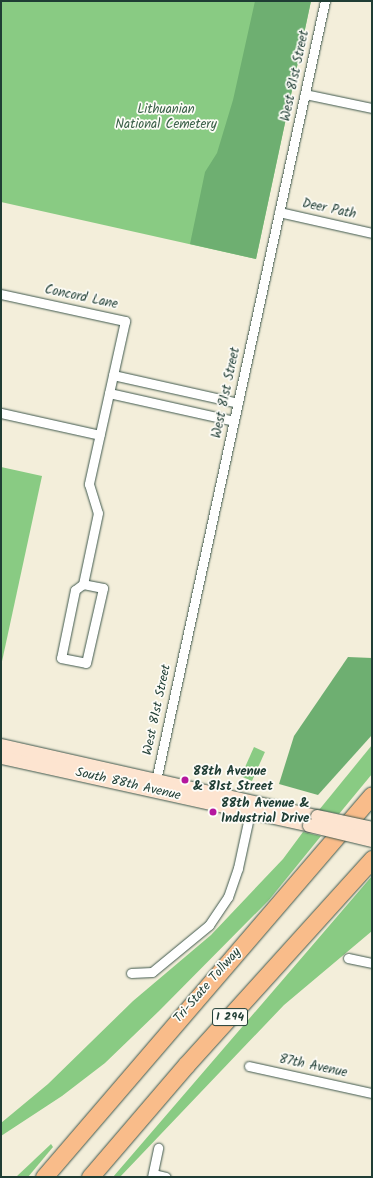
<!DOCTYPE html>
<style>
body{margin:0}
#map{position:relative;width:373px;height:1178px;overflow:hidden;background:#f3eeda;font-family:Kalam,sans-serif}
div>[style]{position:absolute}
.green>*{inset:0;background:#89cb83;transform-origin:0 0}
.forest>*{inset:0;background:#6eaf71}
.roads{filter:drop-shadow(0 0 1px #3f584d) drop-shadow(0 0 1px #3f584d)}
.street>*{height:9px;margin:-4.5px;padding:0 4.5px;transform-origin:4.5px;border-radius:4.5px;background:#fff}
.secondary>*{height:13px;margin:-6.5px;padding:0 6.5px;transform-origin:6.5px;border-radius:6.5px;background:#fde4d0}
.highway>*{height:17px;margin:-8.5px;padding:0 8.5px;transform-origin:8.5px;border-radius:8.5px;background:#f9bc8a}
.bridges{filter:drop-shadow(0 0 1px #3f584d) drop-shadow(0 0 1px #3f584d)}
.secondary-bridge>*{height:13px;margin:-6.5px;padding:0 6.5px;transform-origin:6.5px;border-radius:6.5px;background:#fde4d0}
.dots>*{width:11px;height:11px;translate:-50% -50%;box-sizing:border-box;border:2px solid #fdfcf7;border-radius:50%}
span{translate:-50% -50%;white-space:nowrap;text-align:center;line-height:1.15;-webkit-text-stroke:3.5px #fdfcf7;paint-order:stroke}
.shield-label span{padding:1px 3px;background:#fdfcf7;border:1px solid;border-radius:3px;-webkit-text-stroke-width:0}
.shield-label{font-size:12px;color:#1f3d34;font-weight:700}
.street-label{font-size:13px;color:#1f3d34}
.park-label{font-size:13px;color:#3a6048}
.poi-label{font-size:13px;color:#1f3d34;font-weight:700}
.left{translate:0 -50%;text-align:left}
.frame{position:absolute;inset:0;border:2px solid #1f3d34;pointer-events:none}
</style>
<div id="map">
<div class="green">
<div style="clip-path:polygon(1px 1px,311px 1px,256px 259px,1px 202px)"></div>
<div style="clip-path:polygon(1px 467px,42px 476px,1px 666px)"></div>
<div style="clip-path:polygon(372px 745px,372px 774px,339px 814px,319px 810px)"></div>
<div style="left:254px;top:747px;width:12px;height:32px;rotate:24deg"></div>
<div style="clip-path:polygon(303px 832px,321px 836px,269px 900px,159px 1011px,105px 1063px,62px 1096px,1px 1136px,1px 1123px,48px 1084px,133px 1001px,211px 935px,283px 859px)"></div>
<div style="clip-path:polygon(372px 876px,372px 931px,284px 1005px,120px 1177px,113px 1177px)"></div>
<div style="clip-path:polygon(51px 1144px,53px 1147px,28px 1177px,16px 1177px)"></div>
</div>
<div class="forest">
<div style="clip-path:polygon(255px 1px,311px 1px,256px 259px,190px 244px,205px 172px,217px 153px,233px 100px)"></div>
<div style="clip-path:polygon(348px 657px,372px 658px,372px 735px,318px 795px,279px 784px,294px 736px)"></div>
</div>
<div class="roads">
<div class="street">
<div style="left:305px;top:94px;width:68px;rotate:11.8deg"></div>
<div style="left:279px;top:212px;width:95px;rotate:12.7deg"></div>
<div style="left:1px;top:294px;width:127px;rotate:12.3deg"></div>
<div style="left:125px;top:321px;width:167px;rotate:102.5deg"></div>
<div style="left:89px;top:484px;width:30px;rotate:73deg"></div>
<div style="left:98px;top:513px;width:73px;rotate:101.9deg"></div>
<div style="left:83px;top:584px;width:10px;rotate:143deg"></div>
<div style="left:75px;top:590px;width:69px;rotate:101.6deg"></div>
<div style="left:61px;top:658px;width:25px;rotate:11deg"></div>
<div style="left:86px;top:663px;width:77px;rotate:-77.2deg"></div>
<div style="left:103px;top:588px;width:20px;rotate:-169deg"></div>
<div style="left:113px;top:375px;width:128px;rotate:12.6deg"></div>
<div style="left:109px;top:393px;width:128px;rotate:12.6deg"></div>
<div style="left:1px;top:413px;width:101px;rotate:12.5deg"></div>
<div style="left:155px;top:785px;width:802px;rotate:-77.77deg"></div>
<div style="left:348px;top:958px;width:25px;rotate:12deg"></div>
<div style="left:131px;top:973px;width:21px;rotate:-3deg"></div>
<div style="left:152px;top:972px;width:74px;rotate:-39.5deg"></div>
<div style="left:209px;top:925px;width:34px;rotate:-56deg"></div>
<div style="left:228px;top:897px;width:31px;rotate:-71deg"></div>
<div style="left:238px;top:868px;width:61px;rotate:-77.8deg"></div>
<div style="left:249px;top:1066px;width:126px;rotate:12.4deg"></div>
<div style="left:153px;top:1174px;width:13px;rotate:13deg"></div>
<div style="left:152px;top:1177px;width:30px;rotate:-78deg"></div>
</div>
<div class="secondary">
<div style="left:1px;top:745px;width:324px;rotate:12.7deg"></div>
<div style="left:1px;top:757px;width:315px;rotate:12.4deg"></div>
</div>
<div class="highway">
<div style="left:44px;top:1177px;width:503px;rotate:-49.35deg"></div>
<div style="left:90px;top:1177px;width:148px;rotate:-49.4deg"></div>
<div style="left:186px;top:1065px;width:278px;rotate:-47.9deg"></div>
</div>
</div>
<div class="bridges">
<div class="secondary-bridge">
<div style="left:317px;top:816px;width:56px;rotate:12.3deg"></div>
<div style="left:309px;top:825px;width:65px;rotate:13.4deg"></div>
</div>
</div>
<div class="dots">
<div style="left:185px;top:780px;background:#b5179e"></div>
<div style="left:213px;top:812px;background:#b5179e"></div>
</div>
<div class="shield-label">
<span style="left:230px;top:1017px">I 294</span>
</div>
<div class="street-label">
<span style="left:296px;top:76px;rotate:-78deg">West 81st Street</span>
<span style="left:329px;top:210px;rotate:12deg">Deer Path</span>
<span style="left:81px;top:298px;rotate:12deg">Concord Lane</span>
<span style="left:227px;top:393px;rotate:-78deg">West 81st Street</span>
<span style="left:158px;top:710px;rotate:-78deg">West 81st Street</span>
<span style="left:128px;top:785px;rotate:13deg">South 88th Avenue</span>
<span style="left:208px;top:986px;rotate:-49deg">Tri-State Tollway</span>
<span style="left:313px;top:1067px;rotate:12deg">87th Avenue</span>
</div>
<div class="park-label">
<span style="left:166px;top:118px">Lithuanian<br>National Cemetery</span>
</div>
<div class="poi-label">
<span class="left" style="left:193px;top:780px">88th Avenue<br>&amp; 81st Street</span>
<span class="left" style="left:221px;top:812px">88th Avenue &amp;<br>Industrial Drive</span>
</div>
<div class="frame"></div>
</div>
